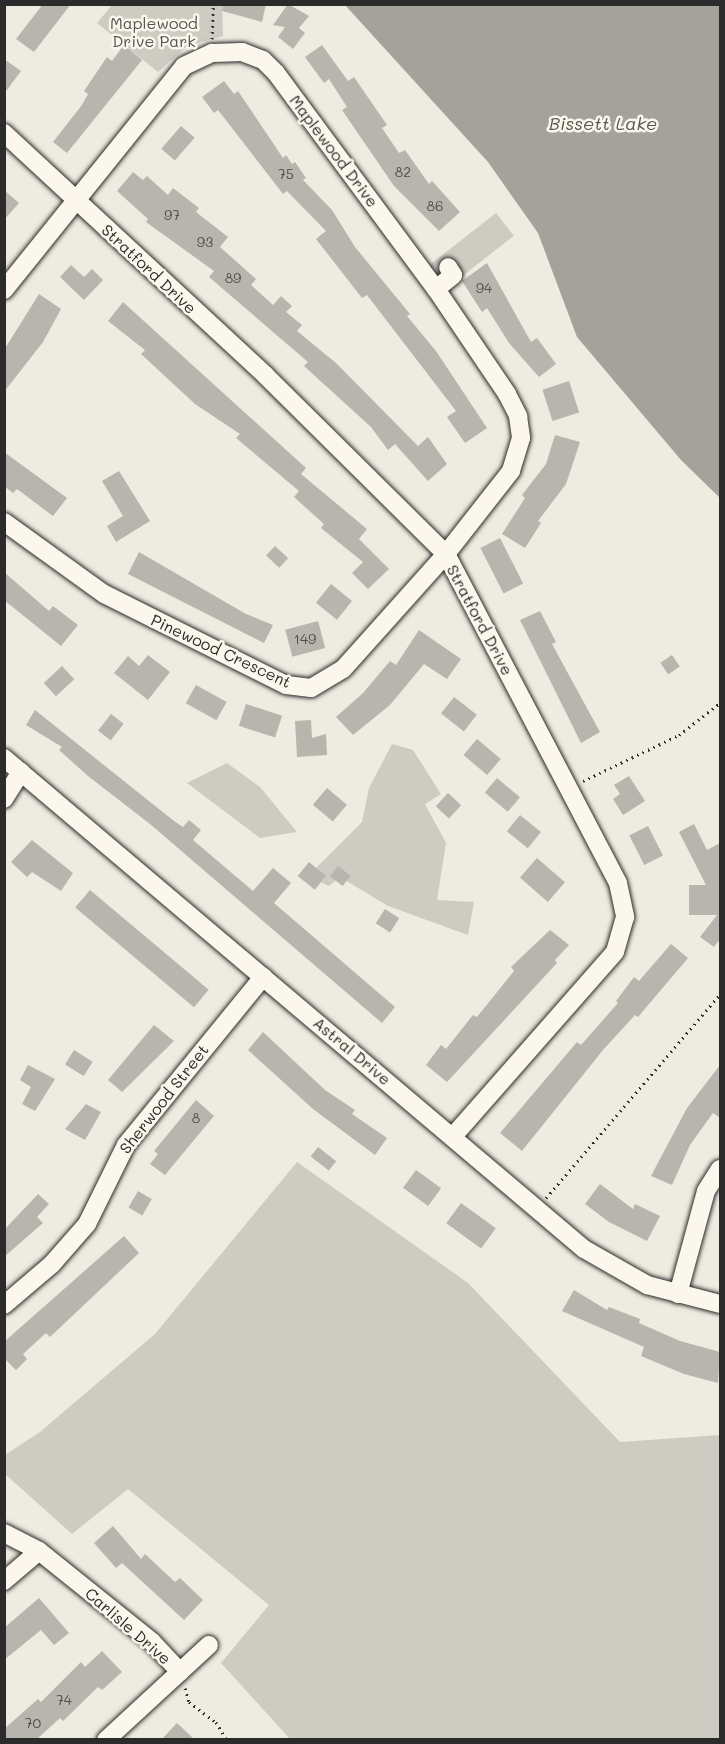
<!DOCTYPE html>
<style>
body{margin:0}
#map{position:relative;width:725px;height:1744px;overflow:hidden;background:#eeebe0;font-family:Mali,sans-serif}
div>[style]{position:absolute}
.green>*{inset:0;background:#cecbc2;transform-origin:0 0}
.water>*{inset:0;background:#a4a29a}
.building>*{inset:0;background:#b8b5ae;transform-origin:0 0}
.path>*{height:3px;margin-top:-1.5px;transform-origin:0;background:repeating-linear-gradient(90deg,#2b2b2b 0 1.5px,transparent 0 6px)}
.roads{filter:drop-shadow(0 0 2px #2b2b2b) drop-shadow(0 0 2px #2b2b2b)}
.minor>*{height:18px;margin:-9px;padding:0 9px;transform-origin:9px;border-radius:9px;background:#fbf7ec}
span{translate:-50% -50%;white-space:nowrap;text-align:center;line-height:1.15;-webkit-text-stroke:5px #fbf7ec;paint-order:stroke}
.number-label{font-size:14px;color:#4e4e4c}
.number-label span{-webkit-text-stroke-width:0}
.park-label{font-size:16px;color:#545351}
.street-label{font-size:16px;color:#2b2b2b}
.water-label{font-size:18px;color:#555552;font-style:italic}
.frame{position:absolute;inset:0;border:6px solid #2b2b2b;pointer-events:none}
</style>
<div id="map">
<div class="green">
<div style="clip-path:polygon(112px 5px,222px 5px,223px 36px,187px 46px,158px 72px,97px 23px)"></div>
<div style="left:496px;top:213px;width:29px;height:86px;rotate:52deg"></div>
<div style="clip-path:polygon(392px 744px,413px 750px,441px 794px,425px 804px,446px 843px,437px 900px,474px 902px,468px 935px,388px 906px,340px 877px,329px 886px,308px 876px,362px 822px,369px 788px)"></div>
<div style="clip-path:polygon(227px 763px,260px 787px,297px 832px,260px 838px,187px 783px)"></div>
<div style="clip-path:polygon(297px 1162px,468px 1283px,620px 1442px,720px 1435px,720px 1739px,290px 1739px,221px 1663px,269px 1605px,128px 1489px,72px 1534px,5px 1474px,5px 1455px,40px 1432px,155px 1334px)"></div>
</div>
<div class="water">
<div style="clip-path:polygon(345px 5px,720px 5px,720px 498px,681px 460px,577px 337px,538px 233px,488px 162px)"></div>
</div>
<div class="building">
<div style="clip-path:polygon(43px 4px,71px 4px,34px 52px,16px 39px)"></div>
<div style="clip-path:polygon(223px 4px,266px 4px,262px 22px,222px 11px)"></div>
<div style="clip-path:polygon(288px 4px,309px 16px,299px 28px,305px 33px,293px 49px,278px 37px,285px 27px,273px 25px)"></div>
<div style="clip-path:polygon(124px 45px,142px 60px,67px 153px,53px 142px,82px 105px,88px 94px,84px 91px,107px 57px,112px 61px)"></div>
<div style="clip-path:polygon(322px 45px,348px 81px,354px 77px,387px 125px,382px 128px,399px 153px,405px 150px,429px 184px,432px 181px,460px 212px,439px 231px,394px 186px,342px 110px,347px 107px,329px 79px,324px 83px,305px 57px)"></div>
<div style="clip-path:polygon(4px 59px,21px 71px,4px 94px)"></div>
<div style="clip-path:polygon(224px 81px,234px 94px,238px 91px,283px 158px,286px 155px,292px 164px,295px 162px,306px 178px,303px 180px,332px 210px,355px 247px,410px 314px,407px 316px,436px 351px,487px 428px,465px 443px,447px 417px,456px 411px,367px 295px,362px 298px,316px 239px,326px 231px,287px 191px,283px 194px,218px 110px,214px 113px,202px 97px)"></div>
<div style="left:181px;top:126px;width:18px;height:30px;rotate:41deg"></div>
<div style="clip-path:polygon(133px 172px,143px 180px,147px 176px,168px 195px,173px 188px,199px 208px,196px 212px,228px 237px,220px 247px,256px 279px,251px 285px,273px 305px,281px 296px,292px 306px,286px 312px,302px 325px,297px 331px,336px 363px,418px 446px,428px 437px,447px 464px,428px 481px,395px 444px,388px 450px,371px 427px,304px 366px,308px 362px,209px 277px,214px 271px,146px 222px,148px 219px,117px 191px)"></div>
<div style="clip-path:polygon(4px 190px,19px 203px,4px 220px)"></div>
<div style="clip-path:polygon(487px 263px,531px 342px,537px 338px,556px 364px,539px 377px,509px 343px,487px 308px,482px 312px,462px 281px)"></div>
<div style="clip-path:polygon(71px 265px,84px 277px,92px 269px,103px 280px,84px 300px,60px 277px)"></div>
<div style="clip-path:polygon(39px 294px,61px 309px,43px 342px,4px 392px,4px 350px)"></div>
<div style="clip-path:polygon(123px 302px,306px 468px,301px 474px,367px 529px,359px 539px,389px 569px,368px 589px,352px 573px,363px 562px,321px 528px,324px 524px,294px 497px,299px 491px,236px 438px,240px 434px,195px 404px,141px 354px,145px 350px,108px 321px)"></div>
<div style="left:569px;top:381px;width:33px;height:28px;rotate:72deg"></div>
<div style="clip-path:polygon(555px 435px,580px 442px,566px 484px,538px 521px,541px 523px,525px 548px,502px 534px,525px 498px,522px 495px,546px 464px)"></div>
<div style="clip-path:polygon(4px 452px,67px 498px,53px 516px,17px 489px,13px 493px,4px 486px)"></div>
<div style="clip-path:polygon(119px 471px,150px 521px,116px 542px,107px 526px,123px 516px,102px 481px)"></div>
<div style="left:500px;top:538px;width:51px;height:22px;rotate:63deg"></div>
<div style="left:275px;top:546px;width:18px;height:13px;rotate:43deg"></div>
<div style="clip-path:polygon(139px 552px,246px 614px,273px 625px,264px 643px,128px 574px)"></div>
<div style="clip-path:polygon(4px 572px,49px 611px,53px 606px,78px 625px,61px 646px,4px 600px)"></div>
<div style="left:331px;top:584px;width:27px;height:24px;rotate:39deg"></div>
<div style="clip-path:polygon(540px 611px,556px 642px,552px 644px,600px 732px,581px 743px,520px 620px)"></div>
<div style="left:318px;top:621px;width:28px;height:34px;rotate:75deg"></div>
<div style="clip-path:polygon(419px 630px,461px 659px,447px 679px,424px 664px,390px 705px,353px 735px,336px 717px,363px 693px,390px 661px,396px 665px)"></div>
<div style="clip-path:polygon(148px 655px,170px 672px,148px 700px,114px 673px,128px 656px,139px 666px)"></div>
<div style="left:672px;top:655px;width:14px;height:14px;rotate:56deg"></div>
<div style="left:62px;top:666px;width:18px;height:25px;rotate:47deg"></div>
<div style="left:196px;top:685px;width:35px;height:21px;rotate:29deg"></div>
<div style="left:454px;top:697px;width:29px;height:21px;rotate:38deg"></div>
<div style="left:246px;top:704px;width:38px;height:23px;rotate:18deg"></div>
<div style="clip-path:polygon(35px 710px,174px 821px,183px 827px,189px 820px,201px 830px,193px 840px,253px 891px,273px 868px,291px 883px,274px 903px,395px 1007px,382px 1023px,150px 824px,88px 776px,59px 750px,62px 747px,26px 725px)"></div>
<div style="left:111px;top:714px;width:16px;height:21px;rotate:38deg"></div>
<div style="clip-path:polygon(311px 720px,312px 738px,326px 734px,327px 755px,297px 757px,295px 721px)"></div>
<div style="left:477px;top:739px;width:31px;height:21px;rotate:40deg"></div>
<div style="clip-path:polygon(629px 776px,645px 801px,623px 815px,613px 799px,620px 794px,614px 785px)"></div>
<div style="left:497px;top:778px;width:30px;height:19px;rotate:40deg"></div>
<div style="left:327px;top:788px;width:26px;height:22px;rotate:40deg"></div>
<div style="left:448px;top:793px;width:18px;height:18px;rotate:43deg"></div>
<div style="left:520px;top:815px;width:27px;height:21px;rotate:39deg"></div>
<div style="clip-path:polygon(694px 824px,707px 850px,720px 843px,720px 939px,714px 947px,700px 937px,717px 915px,689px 915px,689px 885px,706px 885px,679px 832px)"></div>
<div style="left:648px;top:826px;width:33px;height:21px;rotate:63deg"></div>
<div style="clip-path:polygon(32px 840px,73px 873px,61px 891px,32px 872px,27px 877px,11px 862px)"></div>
<div style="left:537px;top:858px;width:37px;height:26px;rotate:41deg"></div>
<div style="left:309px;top:862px;width:22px;height:18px;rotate:39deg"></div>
<div style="left:338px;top:866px;width:16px;height:13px;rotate:38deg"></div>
<div style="left:90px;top:890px;width:155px;height:23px;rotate:40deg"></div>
<div style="left:385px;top:909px;width:17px;height:17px;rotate:33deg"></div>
<div style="clip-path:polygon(550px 930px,569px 945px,555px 960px,557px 963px,447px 1082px,426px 1065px,441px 1045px,446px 1049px,473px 1015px,477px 1017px,514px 971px,511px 967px)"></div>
<div style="clip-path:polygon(671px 944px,688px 958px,638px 1017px,635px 1015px,603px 1050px,522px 1151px,500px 1133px,577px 1042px,581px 1045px,618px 1003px,616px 1001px,634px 977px,639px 981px)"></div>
<div style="clip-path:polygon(154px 1025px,174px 1041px,122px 1092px,108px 1080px)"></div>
<div style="clip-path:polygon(263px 1032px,325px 1090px,355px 1110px,352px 1114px,387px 1138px,375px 1155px,313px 1109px,248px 1050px)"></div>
<div style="left:74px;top:1050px;width:22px;height:17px;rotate:32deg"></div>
<div style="clip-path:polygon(28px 1065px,55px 1079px,35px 1111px,22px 1104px,31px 1087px,20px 1080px)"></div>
<div style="clip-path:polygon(720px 1065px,720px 1118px,713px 1113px,690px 1145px,672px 1185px,651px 1176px,687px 1108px)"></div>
<div style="clip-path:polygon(196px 1100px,214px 1116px,165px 1175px,150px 1164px,158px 1154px,154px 1151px)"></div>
<div style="clip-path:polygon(86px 1104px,101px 1112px,85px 1140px,65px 1129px)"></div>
<div style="left:318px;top:1147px;width:23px;height:12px;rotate:38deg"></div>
<div style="left:416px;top:1170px;width:31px;height:22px;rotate:36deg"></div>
<div style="clip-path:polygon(600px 1184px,633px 1209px,635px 1204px,660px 1216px,647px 1241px,609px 1222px,585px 1204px)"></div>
<div style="left:138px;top:1191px;width:16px;height:19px;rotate:30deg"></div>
<div style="clip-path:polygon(38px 1194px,49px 1204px,37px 1217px,43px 1223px,4px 1257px,4px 1230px)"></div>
<div style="left:461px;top:1203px;width:43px;height:25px;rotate:36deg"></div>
<div style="clip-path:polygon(124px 1236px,139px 1253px,50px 1337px,46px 1333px,23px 1354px,27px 1359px,16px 1370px,4px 1358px,4px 1342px)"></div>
<div style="clip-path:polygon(574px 1290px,607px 1310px,609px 1307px,640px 1319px,639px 1323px,680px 1341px,720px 1352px,718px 1383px,684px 1374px,641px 1356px,644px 1347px,562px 1311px)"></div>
<div style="clip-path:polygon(113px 1526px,141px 1559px,145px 1554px,175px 1582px,180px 1578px,203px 1600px,184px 1620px,122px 1563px,116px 1568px,94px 1543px)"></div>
<div style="clip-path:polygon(39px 1598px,69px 1633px,54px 1645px,41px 1630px,4px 1660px,4px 1628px)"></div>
<div style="clip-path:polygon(102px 1651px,122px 1672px,102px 1690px,98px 1687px,63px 1721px,60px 1718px,36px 1740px,4px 1740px,4px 1729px,38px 1699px,41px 1702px,81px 1662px,85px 1667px)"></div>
<div style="clip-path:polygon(177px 1723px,195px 1740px,161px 1740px)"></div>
</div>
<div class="path">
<div style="left:212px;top:39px;width:35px;rotate:-88deg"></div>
<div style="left:583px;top:781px;width:106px;rotate:-25.6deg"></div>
<div style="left:679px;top:735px;width:52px;rotate:-38deg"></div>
<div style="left:546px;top:1198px;width:268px;rotate:-49.5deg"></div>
<div style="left:185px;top:1688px;width:15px;rotate:74deg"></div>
<div style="left:189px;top:1702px;width:34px;rotate:37deg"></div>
<div style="left:216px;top:1722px;width:21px;rotate:59deg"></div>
</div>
<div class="roads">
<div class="minor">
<div style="left:4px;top:133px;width:357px;rotate:42.8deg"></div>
<div style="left:266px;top:376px;width:253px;rotate:44.7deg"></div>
<div style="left:446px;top:554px;width:371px;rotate:62.4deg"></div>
<div style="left:618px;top:883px;width:35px;rotate:78deg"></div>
<div style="left:625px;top:917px;width:36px;rotate:106deg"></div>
<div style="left:615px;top:952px;width:244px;rotate:131.3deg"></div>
<div style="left:436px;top:289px;width:22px;rotate:-39deg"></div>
<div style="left:453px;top:275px;width:9px;rotate:-122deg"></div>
<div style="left:4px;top:290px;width:287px;rotate:-51.2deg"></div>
<div style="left:184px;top:66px;width:31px;rotate:-25deg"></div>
<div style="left:212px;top:53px;width:30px;rotate:-2deg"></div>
<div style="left:242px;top:52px;width:22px;rotate:21deg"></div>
<div style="left:263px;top:60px;width:18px;rotate:45deg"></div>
<div style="left:276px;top:73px;width:269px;rotate:53.5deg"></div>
<div style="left:436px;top:289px;width:127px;rotate:55.9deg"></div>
<div style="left:507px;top:394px;width:25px;rotate:63deg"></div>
<div style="left:518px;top:416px;width:22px;rotate:82deg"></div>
<div style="left:521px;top:438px;width:34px;rotate:107deg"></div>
<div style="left:511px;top:471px;width:105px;rotate:128.1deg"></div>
<div style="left:446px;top:554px;width:154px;rotate:131.8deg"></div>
<div style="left:343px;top:669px;width:37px;rotate:149deg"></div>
<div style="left:311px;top:688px;width:25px;rotate:-173deg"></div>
<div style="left:286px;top:685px;width:203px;rotate:-153.4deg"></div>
<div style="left:104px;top:594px;width:123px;rotate:-144.2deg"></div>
<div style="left:4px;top:758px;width:760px;rotate:40.25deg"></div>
<div style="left:584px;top:1249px;width:73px;rotate:29.7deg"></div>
<div style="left:647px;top:1285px;width:75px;rotate:14.6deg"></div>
<div style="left:4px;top:799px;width:32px;rotate:-58deg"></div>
<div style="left:678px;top:1294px;width:107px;rotate:-74.8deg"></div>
<div style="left:706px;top:1191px;width:26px;rotate:-58deg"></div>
<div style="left:4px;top:1305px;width:63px;rotate:-40.5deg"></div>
<div style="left:52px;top:1264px;width:53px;rotate:-48.8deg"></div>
<div style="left:87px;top:1224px;width:88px;rotate:-63.7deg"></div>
<div style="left:126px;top:1145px;width:217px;rotate:-50.8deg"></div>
<div style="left:4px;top:1533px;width:39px;rotate:27deg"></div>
<div style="left:39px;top:1551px;width:145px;rotate:38.8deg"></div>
<div style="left:152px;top:1642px;width:41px;rotate:47deg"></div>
<div style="left:4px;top:1581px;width:46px;rotate:-40.6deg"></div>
<div style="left:106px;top:1740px;width:140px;rotate:-42.7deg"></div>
</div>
</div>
<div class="number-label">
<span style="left:403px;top:172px">82</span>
<span style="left:286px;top:174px">75</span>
<span style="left:435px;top:206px">86</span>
<span style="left:172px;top:215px">97</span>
<span style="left:205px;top:242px">93</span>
<span style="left:233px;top:278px">89</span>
<span style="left:484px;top:288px">94</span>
<span style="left:305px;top:639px">149</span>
<span style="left:196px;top:1118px">8</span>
<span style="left:64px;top:1700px">74</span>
<span style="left:33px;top:1723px">70</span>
</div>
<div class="park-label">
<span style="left:154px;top:32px">Maplewood<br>Drive Park</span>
</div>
<div class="street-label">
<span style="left:334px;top:151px;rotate:53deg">Maplewood Drive</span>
<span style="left:149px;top:269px;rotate:43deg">Stratford Drive</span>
<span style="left:480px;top:620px;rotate:62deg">Stratford Drive</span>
<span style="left:221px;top:651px;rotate:25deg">Pinewood Crescent</span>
<span style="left:352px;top:1051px;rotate:40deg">Astral Drive</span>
<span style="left:164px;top:1099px;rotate:-52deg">Sherwood Street</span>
<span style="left:128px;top:1626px;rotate:41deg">Carlisle Drive</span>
</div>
<div class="water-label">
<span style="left:603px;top:123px">Bissett Lake</span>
</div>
<div class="frame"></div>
</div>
